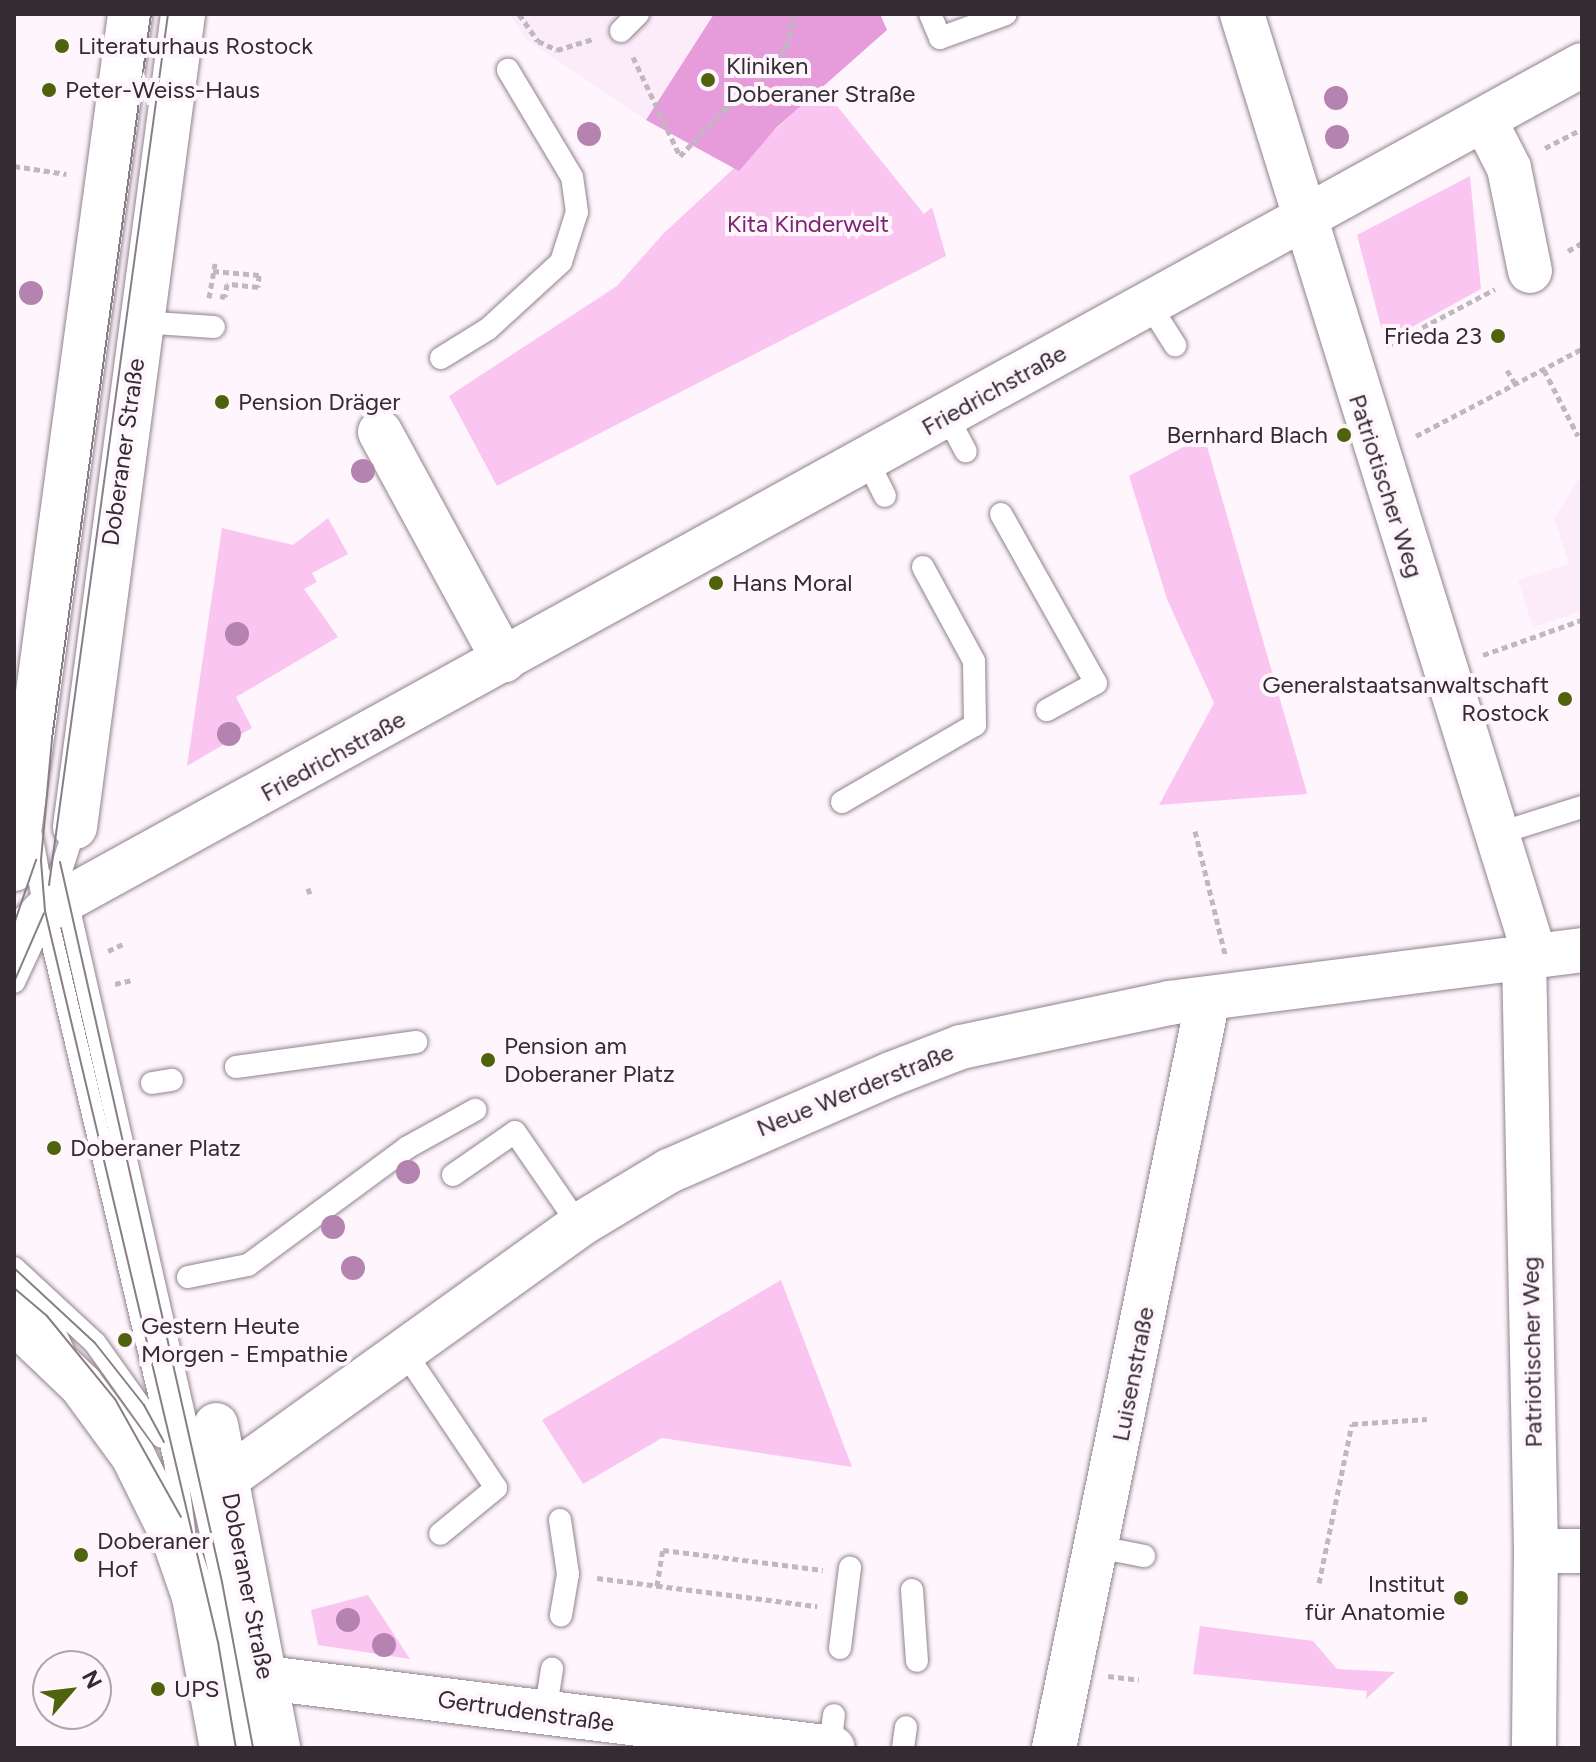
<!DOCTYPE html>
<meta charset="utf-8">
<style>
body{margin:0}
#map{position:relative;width:1596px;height:1762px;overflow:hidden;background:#fef6fc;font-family:Figtree,sans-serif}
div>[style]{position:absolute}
.built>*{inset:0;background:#fcecf9}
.green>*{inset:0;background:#fac5f0}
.forest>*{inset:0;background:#e69cda}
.path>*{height:5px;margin-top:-2.5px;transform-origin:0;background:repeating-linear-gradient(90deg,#bfb8be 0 6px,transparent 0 10px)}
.roads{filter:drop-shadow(0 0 2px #92818f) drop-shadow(0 0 2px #92818f)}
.lane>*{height:22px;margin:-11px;padding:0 11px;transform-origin:11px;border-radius:11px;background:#fff}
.street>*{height:44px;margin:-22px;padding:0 22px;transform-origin:22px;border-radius:22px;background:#fff}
.secondary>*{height:44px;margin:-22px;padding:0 22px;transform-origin:22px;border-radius:22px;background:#fff}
.tram>*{height:2px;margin:-1px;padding:0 1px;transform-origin:1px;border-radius:1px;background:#877f85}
.trees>*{width:24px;height:24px;margin:-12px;border-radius:50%;background:#b583af}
.dots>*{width:22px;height:22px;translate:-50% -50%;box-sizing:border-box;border:4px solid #fef6fc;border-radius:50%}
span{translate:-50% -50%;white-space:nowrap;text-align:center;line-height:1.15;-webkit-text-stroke:8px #fef6fc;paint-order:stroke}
.poi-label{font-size:24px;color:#332c32}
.left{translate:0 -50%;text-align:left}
.right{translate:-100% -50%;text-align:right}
.park-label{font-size:24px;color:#7a2570}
.street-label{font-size:24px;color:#332c32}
.frame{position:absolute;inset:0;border:16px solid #332c32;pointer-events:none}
.north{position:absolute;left:32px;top:1650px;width:80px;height:80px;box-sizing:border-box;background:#fef6fc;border:2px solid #ada5ab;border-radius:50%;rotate:62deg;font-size:22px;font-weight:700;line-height:32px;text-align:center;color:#332c32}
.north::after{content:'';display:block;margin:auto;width:28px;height:36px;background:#4f630c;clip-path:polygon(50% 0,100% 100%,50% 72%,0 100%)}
</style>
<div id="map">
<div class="built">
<div style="clip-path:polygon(509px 14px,880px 14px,887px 30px,776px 128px,739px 171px,646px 120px,527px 40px)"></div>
<div style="clip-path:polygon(1582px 474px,1582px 611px,1533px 627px,1518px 580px,1569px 564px,1554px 518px)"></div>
</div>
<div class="green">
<div style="clip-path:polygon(829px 96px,924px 214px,932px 207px,946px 256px,497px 486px,449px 396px,617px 286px,663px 234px,802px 105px)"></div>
<div style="clip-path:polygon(1470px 176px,1481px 289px,1385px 342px,1357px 235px)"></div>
<div style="clip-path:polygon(1204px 436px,1307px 793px,1307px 794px,1159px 805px,1214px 703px,1167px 599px,1129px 476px)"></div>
<div style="clip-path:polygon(328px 518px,348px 554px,312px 573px,317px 582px,304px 589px,338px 637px,236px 697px,252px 728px,187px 766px,222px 528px,293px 545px)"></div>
<div style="clip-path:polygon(781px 1280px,852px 1467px,662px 1438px,583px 1484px,542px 1420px)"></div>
<div style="clip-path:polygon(368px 1595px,410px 1659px,318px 1645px,311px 1610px)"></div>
<div style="clip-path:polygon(1200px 1626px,1313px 1641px,1337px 1669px,1395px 1672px,1366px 1699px,1367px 1691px,1193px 1674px)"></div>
</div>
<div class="forest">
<div style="clip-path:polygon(714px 14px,880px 14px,887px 30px,776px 128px,739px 171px,646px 120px)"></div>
</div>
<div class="path">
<div style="left:519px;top:14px;width:33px;rotate:55deg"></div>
<div style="left:538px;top:41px;width:21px;rotate:25deg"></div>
<div style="left:557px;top:50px;width:38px;rotate:-17deg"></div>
<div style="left:633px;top:57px;width:110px;rotate:64.6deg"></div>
<div style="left:680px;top:156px;width:64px;rotate:-46.3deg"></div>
<div style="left:724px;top:110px;width:42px;rotate:-33.3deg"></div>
<div style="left:759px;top:87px;width:48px;rotate:-56deg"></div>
<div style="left:786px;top:47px;width:34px;rotate:-75deg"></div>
<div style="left:1545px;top:148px;width:42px;rotate:-27.2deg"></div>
<div style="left:14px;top:166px;width:53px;rotate:8.7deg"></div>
<div style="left:1568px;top:251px;width:16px;rotate:-30deg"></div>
<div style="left:213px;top:271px;width:46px;rotate:5deg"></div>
<div style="left:259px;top:275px;width:12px;rotate:95deg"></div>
<div style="left:258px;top:287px;width:31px;rotate:-174deg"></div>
<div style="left:227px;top:284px;width:13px;rotate:99deg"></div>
<div style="left:225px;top:297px;width:5px;rotate:-169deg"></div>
<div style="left:209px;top:298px;width:35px;rotate:-80deg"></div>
<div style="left:1387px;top:346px;width:122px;rotate:-27.8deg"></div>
<div style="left:1507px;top:370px;width:17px;rotate:59deg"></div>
<div style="left:1544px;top:370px;width:74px;rotate:62.7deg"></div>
<div style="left:1416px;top:436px;width:187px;rotate:-27.7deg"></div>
<div style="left:1483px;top:655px;width:105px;rotate:-19.5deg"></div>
<div style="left:1195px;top:831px;width:127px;rotate:76.3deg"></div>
<div style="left:308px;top:888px;width:10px;rotate:73deg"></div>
<div style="left:108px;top:951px;width:19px;rotate:-25deg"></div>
<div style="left:115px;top:984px;width:17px;rotate:-13deg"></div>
<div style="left:597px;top:1578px;width:222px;rotate:7.3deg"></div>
<div style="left:1319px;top:1583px;width:162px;rotate:-78.3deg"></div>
<div style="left:1352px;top:1424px;width:75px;rotate:-3.8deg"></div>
<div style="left:657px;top:1586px;width:36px;rotate:-81deg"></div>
<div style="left:663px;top:1550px;width:161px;rotate:7.1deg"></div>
<div style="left:1108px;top:1676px;width:31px;rotate:7deg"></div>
</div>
<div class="roads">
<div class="lane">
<div style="left:930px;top:14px;width:26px;rotate:67deg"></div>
<div style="left:940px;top:38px;width:70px;rotate:-20deg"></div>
<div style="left:621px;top:31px;width:24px;rotate:-45deg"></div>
<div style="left:1149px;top:304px;width:49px;rotate:57.6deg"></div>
<div style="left:140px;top:322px;width:74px;rotate:3.9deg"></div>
<div style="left:441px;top:358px;width:55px;rotate:-31.7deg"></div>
<div style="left:488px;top:329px;width:99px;rotate:-42.5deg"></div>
<div style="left:561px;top:262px;width:52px;rotate:-72.3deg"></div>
<div style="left:577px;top:212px;width:35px;rotate:-98deg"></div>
<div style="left:572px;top:177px;width:125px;rotate:-120.9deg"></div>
<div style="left:947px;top:416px;width:40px;rotate:62deg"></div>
<div style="left:867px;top:460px;width:40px;rotate:63.4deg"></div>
<div style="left:1001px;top:514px;width:194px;rotate:60.7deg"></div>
<div style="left:1096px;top:683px;width:56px;rotate:151.1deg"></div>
<div style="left:842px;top:802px;width:154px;rotate:-30.1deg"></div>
<div style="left:975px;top:725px;width:64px;rotate:-90.9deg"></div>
<div style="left:974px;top:661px;width:107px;rotate:-118.5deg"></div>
<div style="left:1497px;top:834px;width:89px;rotate:-17.6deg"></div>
<div style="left:32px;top:838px;width:74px;rotate:79.9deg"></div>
<div style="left:45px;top:911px;width:565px;rotate:76.7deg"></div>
<div style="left:175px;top:1461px;width:70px;rotate:82.6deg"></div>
<div style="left:61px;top:874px;width:726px;rotate:77.19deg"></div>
<div style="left:222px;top:1582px;width:169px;rotate:79.4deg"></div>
<div style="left:56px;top:886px;width:62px;rotate:-72.1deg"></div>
<div style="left:14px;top:982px;width:54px;rotate:-64.9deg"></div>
<div style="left:236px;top:1067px;width:182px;rotate:-7.9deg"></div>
<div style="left:152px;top:1083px;width:20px;rotate:-9deg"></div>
<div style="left:453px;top:1175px;width:75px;rotate:-34.7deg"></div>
<div style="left:515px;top:1132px;width:113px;rotate:55.5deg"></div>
<div style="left:14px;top:1268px;width:110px;rotate:42.8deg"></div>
<div style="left:95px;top:1343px;width:115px;rotate:54.5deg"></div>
<div style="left:188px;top:1277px;width:61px;rotate:-11.3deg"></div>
<div style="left:248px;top:1265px;width:199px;rotate:-36.4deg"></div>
<div style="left:408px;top:1147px;width:77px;rotate:-28.9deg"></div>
<div style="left:14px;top:1288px;width:43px;rotate:40.3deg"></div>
<div style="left:47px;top:1316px;width:40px;rotate:65deg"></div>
<div style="left:404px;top:1351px;width:165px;rotate:56.1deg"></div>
<div style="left:496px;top:1488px;width:72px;rotate:140.6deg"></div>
<div style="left:560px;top:1520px;width:55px;rotate:81.6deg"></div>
<div style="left:568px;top:1574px;width:42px;rotate:99.7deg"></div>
<div style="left:1098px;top:1547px;width:47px;rotate:11.1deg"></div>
<div style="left:912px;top:1590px;width:71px;rotate:86deg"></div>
<div style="left:840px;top:1648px;width:81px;rotate:-82.9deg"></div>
<div style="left:545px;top:1714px;width:46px;rotate:-81.2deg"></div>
<div style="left:830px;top:1747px;width:32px;rotate:-83deg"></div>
<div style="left:903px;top:1748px;width:21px;rotate:-82deg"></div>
</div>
<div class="street">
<div style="left:1242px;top:14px;width:987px;rotate:72.72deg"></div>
<div style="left:1484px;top:119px;width:55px;rotate:63deg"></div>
<div style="left:1509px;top:168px;width:105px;rotate:78.5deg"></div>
<div style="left:380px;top:432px;width:260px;rotate:61.5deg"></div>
<div style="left:14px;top:943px;width:45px;rotate:-45.9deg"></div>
<div style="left:45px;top:911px;width:1754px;rotate:-28.83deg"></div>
<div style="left:1524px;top:957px;width:594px;rotate:88.84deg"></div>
<div style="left:1536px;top:1551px;width:197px;rotate:90.6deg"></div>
<div style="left:14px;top:1321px;width:93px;rotate:43.7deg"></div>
<div style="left:81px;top:1385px;width:88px;rotate:53.8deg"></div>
<div style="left:133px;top:1456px;width:93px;rotate:63.7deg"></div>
<div style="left:174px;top:1539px;width:61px;rotate:71deg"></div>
<div style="left:194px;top:1597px;width:154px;rotate:79.5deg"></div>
<div style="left:216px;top:1425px;width:329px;rotate:79.1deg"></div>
<div style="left:226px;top:1479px;width:435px;rotate:-35.7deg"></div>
<div style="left:579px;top:1225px;width:105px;rotate:-31deg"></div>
<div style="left:669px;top:1171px;width:242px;rotate:-23.6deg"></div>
<div style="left:891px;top:1074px;width:75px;rotate:-21.1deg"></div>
<div style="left:961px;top:1047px;width:213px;rotate:-11.9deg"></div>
<div style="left:1169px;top:1003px;width:416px;rotate:-7.3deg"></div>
<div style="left:1536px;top:1551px;width:46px"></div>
<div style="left:266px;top:1678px;width:571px;rotate:7.04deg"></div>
<div style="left:1054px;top:1748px;width:765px;rotate:-78.38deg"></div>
</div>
<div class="secondary">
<div style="left:75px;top:827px;width:820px;rotate:-82.43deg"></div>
<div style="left:14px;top:869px;width:863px;rotate:-82.27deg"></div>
</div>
</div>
<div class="tram">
<div style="left:151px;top:14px;width:732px;rotate:97.78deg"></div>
<div style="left:52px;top:739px;width:122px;rotate:95.2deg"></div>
<div style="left:41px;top:861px;width:50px;rotate:85.4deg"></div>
<div style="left:45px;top:911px;width:751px;rotate:76.69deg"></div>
<div style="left:218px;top:1642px;width:108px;rotate:80.4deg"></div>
<div style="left:60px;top:862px;width:738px;rotate:77.32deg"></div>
<div style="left:222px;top:1582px;width:169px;rotate:79.4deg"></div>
<div style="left:49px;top:885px;width:879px;rotate:-82.22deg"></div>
<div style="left:14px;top:924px;width:68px;rotate:-71deg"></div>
<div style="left:14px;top:982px;width:75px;rotate:-66.5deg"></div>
<div style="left:14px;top:1268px;width:110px;rotate:42.8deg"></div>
<div style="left:95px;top:1343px;width:79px;rotate:51.7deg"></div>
<div style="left:144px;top:1405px;width:42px;rotate:61.6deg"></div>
<div style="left:14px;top:1288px;width:43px;rotate:40.3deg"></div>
<div style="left:47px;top:1316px;width:107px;rotate:50.7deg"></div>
<div style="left:115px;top:1399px;width:135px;rotate:60.8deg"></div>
</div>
<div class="trees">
<div style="left:1336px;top:98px"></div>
<div style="left:589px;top:134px"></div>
<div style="left:1337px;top:137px"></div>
<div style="left:31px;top:293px"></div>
<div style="left:363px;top:471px"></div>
<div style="left:237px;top:634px"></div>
<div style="left:229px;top:734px"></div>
<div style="left:408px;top:1172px"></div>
<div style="left:333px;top:1227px"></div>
<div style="left:353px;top:1268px"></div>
<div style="left:348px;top:1620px"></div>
<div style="left:384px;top:1645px"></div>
</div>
<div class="dots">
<div style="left:62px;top:46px;background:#4f630c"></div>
<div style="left:708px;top:80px;background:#4f630c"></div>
<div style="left:49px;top:90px;background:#4f630c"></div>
<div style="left:1498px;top:336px;background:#4f630c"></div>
<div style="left:222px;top:402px;background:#4f630c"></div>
<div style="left:1344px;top:435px;background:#4f630c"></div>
<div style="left:716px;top:583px;background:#4f630c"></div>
<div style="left:1565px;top:699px;background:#4f630c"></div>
<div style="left:488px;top:1060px;background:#4f630c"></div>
<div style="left:54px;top:1148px;background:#4f630c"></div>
<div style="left:125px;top:1340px;background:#4f630c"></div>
<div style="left:81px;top:1555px;background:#4f630c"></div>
<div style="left:1461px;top:1598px;background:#4f630c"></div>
<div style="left:158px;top:1689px;background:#4f630c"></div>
</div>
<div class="poi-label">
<span class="left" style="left:78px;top:46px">Literaturhaus Rostock</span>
<span class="left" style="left:726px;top:80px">Kliniken<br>Doberaner Straße</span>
<span class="left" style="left:65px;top:90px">Peter-Weiss-Haus</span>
<span class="right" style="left:1482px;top:336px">Frieda 23</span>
<span class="left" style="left:238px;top:402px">Pension Dräger</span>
<span class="right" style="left:1328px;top:435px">Bernhard Blach</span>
<span class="left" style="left:732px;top:583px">Hans Moral</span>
<span class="right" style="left:1549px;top:699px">Generalstaatsanwaltschaft<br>Rostock</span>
<span class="left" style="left:504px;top:1060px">Pension am<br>Doberaner Platz</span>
<span class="left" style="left:70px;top:1148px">Doberaner Platz</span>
<span class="left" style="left:141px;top:1340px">Gestern Heute<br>Morgen - Empathie</span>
<span class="left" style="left:97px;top:1555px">Doberaner<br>Hof</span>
<span class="right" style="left:1445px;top:1598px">Institut<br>für Anatomie</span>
<span class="left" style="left:174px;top:1689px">UPS</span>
</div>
<div class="park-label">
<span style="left:808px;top:224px">Kita Kinderwelt</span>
</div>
<div class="street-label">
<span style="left:994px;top:390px;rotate:-29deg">Friedrichstraße</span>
<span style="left:123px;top:452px;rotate:-82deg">Doberaner Straße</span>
<span style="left:1386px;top:486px;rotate:72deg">Patriotischer Weg</span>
<span style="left:333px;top:756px;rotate:-29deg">Friedrichstraße</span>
<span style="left:855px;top:1090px;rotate:-22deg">Neue Werderstraße</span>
<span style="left:1532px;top:1352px;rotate:-91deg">Patriotischer Weg</span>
<span style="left:1133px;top:1374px;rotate:-79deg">Luisenstraße</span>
<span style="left:248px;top:1586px;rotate:79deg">Doberaner Straße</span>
<span style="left:526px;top:1711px;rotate:8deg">Gertrudenstraße</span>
</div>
<div class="frame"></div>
<div class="north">N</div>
</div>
